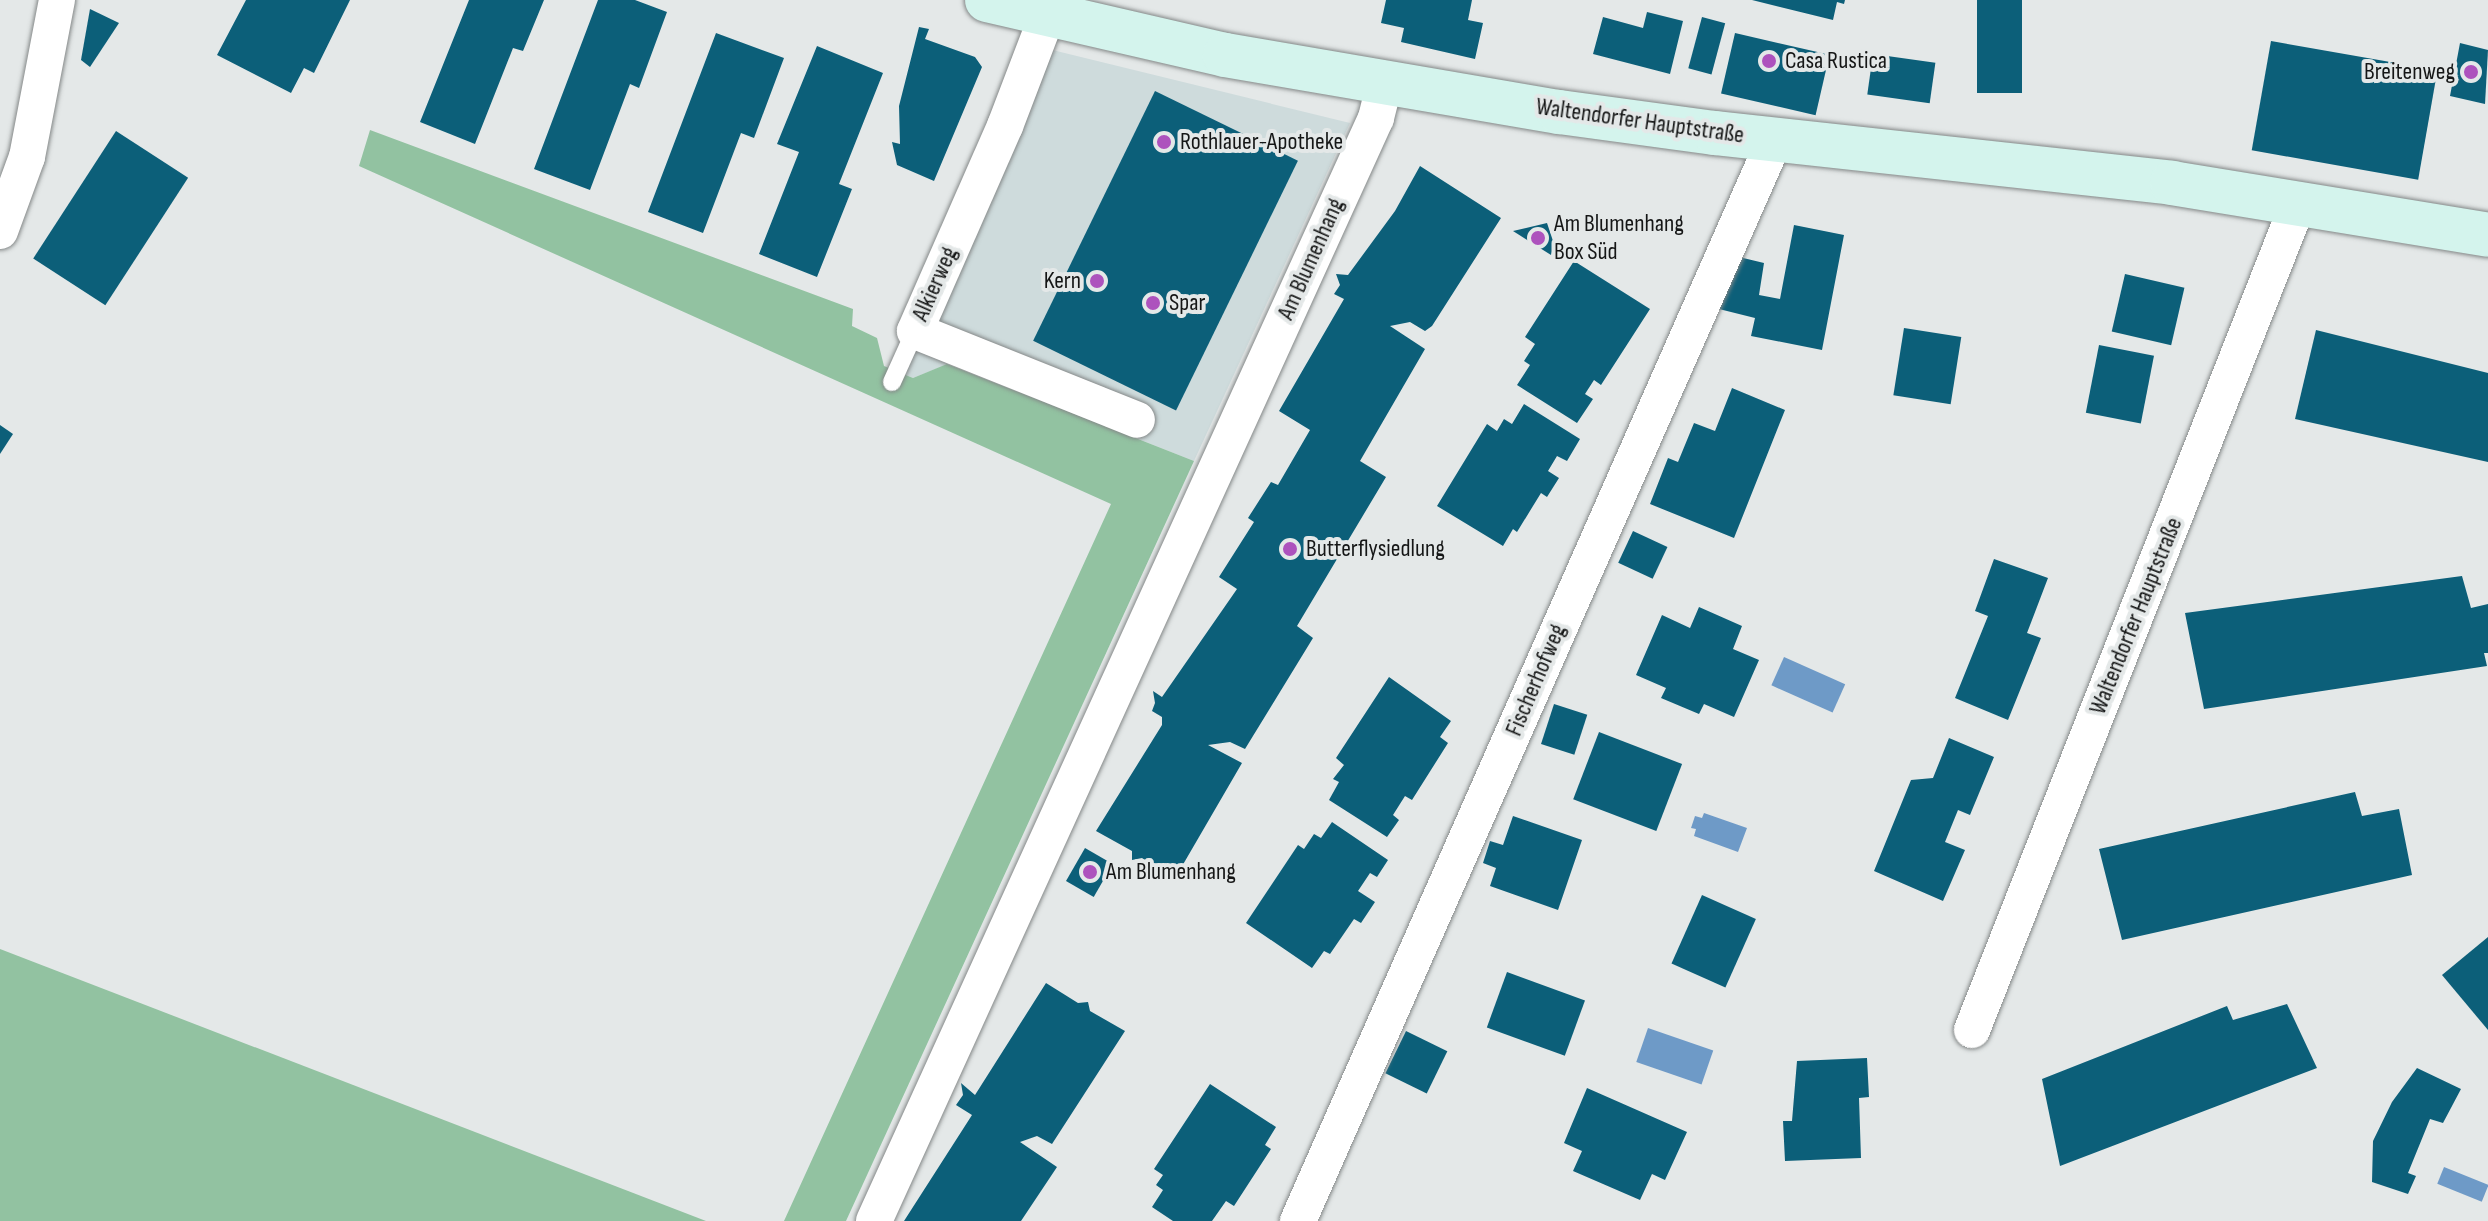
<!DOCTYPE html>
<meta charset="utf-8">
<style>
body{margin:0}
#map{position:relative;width:2488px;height:1221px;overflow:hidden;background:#e4e8e8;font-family:"Sofia Sans Condensed",sans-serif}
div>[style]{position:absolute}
.built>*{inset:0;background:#cedbdc}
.green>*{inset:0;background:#92c2a1}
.water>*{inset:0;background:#6e9ac7;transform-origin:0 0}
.building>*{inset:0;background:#0c5f79;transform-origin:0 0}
.roads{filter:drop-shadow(0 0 2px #848888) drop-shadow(0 0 2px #848888)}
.lane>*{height:18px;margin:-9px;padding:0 9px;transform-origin:9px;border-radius:9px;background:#fff}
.street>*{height:36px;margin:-18px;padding:0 18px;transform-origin:18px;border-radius:18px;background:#fff}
.secondary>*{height:44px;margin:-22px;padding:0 22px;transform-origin:22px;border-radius:22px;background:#d4f4ed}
.dots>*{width:22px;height:22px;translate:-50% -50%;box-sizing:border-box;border:4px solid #e4e8e8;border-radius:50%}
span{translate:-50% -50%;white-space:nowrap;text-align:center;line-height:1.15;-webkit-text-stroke:8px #e4e8e8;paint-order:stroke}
.poi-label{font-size:24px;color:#151616}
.left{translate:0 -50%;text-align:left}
.right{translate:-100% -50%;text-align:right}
.street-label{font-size:24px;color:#151616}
</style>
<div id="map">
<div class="built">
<div style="clip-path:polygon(1036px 46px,1350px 123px,1194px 461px,948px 364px,913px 378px,899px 372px)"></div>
</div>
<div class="green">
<div style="clip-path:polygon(370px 130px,853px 309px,852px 326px,877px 338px,884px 366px,913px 378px,947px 364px,1194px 461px,846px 1221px,784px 1221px,1111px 504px,359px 166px)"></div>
<div style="clip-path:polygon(0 949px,706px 1221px,0 1221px)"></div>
</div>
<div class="water">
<div style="left:1784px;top:657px;width:67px;height:31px;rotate:24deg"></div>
<div style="clip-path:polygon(1704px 813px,1747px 828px,1738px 852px,1694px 836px,1696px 829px,1691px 828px,1695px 816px,1702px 818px)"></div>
<div style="left:1648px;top:1028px;width:69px;height:36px;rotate:19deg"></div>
<div style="left:2444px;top:1167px;width:48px;height:18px;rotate:22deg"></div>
</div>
<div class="building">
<div style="clip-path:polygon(246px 0,350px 0,314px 73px,304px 68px,291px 93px,217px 55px)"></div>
<div style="clip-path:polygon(469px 0,544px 0,523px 51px,513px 48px,475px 144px,420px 122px)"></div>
<div style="clip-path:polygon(598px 0,635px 0,667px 12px,639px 88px,630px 84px,590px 190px,534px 169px)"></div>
<div style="clip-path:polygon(1386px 0,1472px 0,1468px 20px,1483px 23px,1475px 59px,1401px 42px,1404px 28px,1381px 23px)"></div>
<div style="clip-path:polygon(1752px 0,1845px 0,1844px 4px,1837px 2px,1833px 20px)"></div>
<div style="left:1977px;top:0;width:45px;height:93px"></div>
<div style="clip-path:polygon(90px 9px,119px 23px,90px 67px,81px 60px)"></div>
<div style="clip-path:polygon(1647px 12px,1683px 21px,1670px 74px,1593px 54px,1603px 17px,1643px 28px)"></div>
<div style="left:1702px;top:17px;width:24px;height:53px;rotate:15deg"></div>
<div style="clip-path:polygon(919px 27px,929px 29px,925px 39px,975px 57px,982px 67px,934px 181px,897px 165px,892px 142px,900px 144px,899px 106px)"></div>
<div style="clip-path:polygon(716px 33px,784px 58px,754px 138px,741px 133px,703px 233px,648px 212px)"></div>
<div style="left:1735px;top:33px;width:97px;height:62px;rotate:13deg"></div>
<div style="left:2271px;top:41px;width:169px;height:111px;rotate:10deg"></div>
<div style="clip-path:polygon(2460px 43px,2488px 50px,2485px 104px,2450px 96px)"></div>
<div style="clip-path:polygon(817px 46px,883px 73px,839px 184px,852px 189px,817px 277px,759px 254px,799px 152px,777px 144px)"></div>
<div style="left:1873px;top:54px;width:63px;height:41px;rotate:8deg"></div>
<div style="left:1155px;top:91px;width:159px;height:278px;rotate:26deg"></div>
<div style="left:116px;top:131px;width:86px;height:152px;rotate:33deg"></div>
<div style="clip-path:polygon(1420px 166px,1501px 218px,1432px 326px,1425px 331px,1410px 322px,1390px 326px,1425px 349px,1360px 461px,1386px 477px,1297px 626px,1313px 638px,1245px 749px,1230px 742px,1208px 745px,1242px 763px,1174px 880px,1142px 858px,1132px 860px,1132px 851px,1096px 831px,1162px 725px,1162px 717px,1152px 711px,1155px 703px,1153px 691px,1162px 697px,1237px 589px,1219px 577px,1254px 522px,1248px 518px,1271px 482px,1278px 485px,1310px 430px,1279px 411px,1344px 299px,1334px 294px,1340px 285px,1336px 274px,1348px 275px,1395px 211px)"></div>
<div style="clip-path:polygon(1547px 223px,1554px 244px,1551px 255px,1513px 231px)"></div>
<div style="clip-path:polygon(1794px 225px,1844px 235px,1822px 350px,1751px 336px,1755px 318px,1719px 309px,1739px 257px,1764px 263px,1759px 295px,1780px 299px)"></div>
<div style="clip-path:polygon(1574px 261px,1650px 309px,1601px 385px,1594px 380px,1585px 394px,1593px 399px,1577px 423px,1517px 385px,1530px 365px,1524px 361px,1535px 344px,1525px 337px)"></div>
<div style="left:2125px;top:274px;width:61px;height:59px;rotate:13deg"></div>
<div style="left:1904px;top:328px;width:58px;height:68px;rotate:9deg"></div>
<div style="clip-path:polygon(2316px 330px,2488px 373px,2488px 462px,2295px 419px)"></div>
<div style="left:2099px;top:345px;width:56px;height:69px;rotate:11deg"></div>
<div style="clip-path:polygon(1732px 388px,1785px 410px,1734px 538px,1650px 504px,1668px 458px,1678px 462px,1694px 423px,1715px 431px)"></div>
<div style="clip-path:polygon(1524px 404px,1580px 439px,1567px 461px,1557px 456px,1548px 471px,1559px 478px,1547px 497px,1541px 493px,1517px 532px,1513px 529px,1503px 546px,1437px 506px,1487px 424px,1497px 431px,1504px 419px,1512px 424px)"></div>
<div style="clip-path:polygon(0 425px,13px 434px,0 454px)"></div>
<div style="left:1633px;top:531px;width:38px;height:35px;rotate:25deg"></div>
<div style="clip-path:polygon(1994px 559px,2048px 578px,2027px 633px,2041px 638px,2008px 720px,1955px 698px,1988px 616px,1975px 611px)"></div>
<div style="clip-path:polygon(2462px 576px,2471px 608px,2488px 604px,2488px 653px,2484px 653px,2487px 666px,2204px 709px,2185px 613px)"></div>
<div style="clip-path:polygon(1699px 607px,1742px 626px,1733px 649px,1759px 660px,1734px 717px,1704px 704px,1699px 714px,1661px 698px,1666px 688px,1636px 675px,1662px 615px,1690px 628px)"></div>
<div style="clip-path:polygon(1389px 677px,1451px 721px,1440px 737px,1448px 743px,1412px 800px,1405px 796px,1393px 815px,1399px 820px,1387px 837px,1329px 800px,1339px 782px,1333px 779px,1344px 765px,1336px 758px)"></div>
<div style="left:1554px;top:704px;width:35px;height:42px;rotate:18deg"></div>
<div style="left:1599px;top:732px;width:89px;height:72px;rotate:21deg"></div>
<div style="clip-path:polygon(1949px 738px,1994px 757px,1970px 815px,1958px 810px,1945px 842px,1965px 850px,1943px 901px,1874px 871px,1911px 780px,1933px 778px)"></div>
<div style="clip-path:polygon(2355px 792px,2362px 816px,2399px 809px,2412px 875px,2122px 940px,2099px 849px)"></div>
<div style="clip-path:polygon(1513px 816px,1582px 840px,1558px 910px,1490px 886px,1496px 868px,1483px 863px,1490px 841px,1503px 845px)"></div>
<div style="clip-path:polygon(1332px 822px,1388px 860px,1377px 877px,1370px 873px,1358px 891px,1375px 902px,1361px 923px,1354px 919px,1330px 954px,1324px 951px,1312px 968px,1246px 923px,1298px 845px,1304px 849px,1314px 834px,1321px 838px)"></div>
<div style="left:1085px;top:848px;width:32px;height:38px;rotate:30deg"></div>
<div style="left:1702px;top:895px;width:59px;height:75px;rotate:24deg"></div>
<div style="clip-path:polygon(2488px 937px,2488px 1030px,2442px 975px)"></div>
<div style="left:1507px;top:972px;width:83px;height:59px;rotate:20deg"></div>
<div style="clip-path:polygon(1046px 983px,1078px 1003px,1088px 1002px,1090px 1011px,1125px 1031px,1052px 1144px,1037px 1136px,1020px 1142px,1057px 1167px,1021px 1221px,904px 1221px,972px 1115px,956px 1105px,963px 1095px,961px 1083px,975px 1095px)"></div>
<div style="clip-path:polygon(2287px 1004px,2317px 1068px,2060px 1166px,2042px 1079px,2227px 1006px,2233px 1020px)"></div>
<div style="left:1406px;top:1031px;width:46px;height:47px;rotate:26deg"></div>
<div style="clip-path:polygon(1867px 1058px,1869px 1097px,1859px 1098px,1861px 1158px,1785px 1161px,1783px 1121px,1792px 1121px,1797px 1061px)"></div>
<div style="clip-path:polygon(2417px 1068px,2461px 1089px,2443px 1123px,2430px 1119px,2408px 1173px,2416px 1176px,2408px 1194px,2372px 1182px,2373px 1141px,2392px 1102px)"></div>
<div style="clip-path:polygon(1210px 1084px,1276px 1127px,1265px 1145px,1271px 1149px,1234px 1206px,1226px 1201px,1212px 1221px,1173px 1221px,1152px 1207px,1163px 1190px,1156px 1185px,1163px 1175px,1154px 1169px)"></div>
<div style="clip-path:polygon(1587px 1088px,1687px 1132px,1665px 1180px,1652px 1174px,1640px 1200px,1573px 1171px,1582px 1151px,1564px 1143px)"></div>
</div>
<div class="roads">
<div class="lane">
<div style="left:892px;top:382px;width:56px;rotate:-65.7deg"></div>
</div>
<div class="street">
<div style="left:1047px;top:16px;width:118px;rotate:110.9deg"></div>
<div style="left:1005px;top:126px;width:224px;rotate:113.7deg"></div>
<div style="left:915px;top:331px;width:239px;rotate:21.8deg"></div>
<div style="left:0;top:231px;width:79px;rotate:-70deg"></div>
<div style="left:27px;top:157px;width:160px;rotate:-79.2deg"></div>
<div style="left:1972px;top:1030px;width:891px;rotate:-68.47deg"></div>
<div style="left:874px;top:1221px;width:1212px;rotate:-65.53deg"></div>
<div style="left:1376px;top:118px;width:37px;rotate:-76deg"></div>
<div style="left:1298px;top:1221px;width:1182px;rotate:-66.21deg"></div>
</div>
<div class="secondary">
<div style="left:987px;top:0;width:244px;rotate:13deg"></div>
<div style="left:1225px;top:55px;width:339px;rotate:9.7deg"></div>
<div style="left:1559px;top:112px;width:157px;rotate:7.7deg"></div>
<div style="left:1715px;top:133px;width:460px;rotate:6.2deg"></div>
<div style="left:2172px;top:183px;width:320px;rotate:9.3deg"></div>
</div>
</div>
<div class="dots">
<div style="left:1769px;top:61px;background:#ad52bd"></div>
<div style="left:2471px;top:72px;background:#ad52bd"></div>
<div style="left:1164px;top:142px;background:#ad52bd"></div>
<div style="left:1538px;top:238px;background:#ad52bd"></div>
<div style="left:1097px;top:281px;background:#ad52bd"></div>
<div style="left:1153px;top:303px;background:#ad52bd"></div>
<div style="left:1290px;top:549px;background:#ad52bd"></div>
<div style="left:1090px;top:872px;background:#ad52bd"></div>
</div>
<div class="poi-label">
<span class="left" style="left:1785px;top:61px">Casa Rustica</span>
<span class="right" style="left:2455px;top:72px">Breitenweg</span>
<span class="left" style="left:1180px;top:142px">Rothlauer-Apotheke</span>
<span class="left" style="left:1554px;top:238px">Am Blumenhang<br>Box Süd</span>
<span class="right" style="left:1081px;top:281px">Kern</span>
<span class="left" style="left:1169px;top:303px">Spar</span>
<span class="left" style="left:1306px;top:549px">Butterflysiedlung</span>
<span class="left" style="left:1106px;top:872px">Am Blumenhang</span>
</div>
<div class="street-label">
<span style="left:1640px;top:121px;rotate:8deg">Waltendorfer Hauptstraße</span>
<span style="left:1311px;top:259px;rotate:-66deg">Am Blumenhang</span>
<span style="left:935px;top:284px;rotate:-66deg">Alkierweg</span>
<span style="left:2136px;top:616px;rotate:-68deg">Waltendorfer Hauptstraße</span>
<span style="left:1536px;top:680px;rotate:-67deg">Fischerhofweg</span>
</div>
</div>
